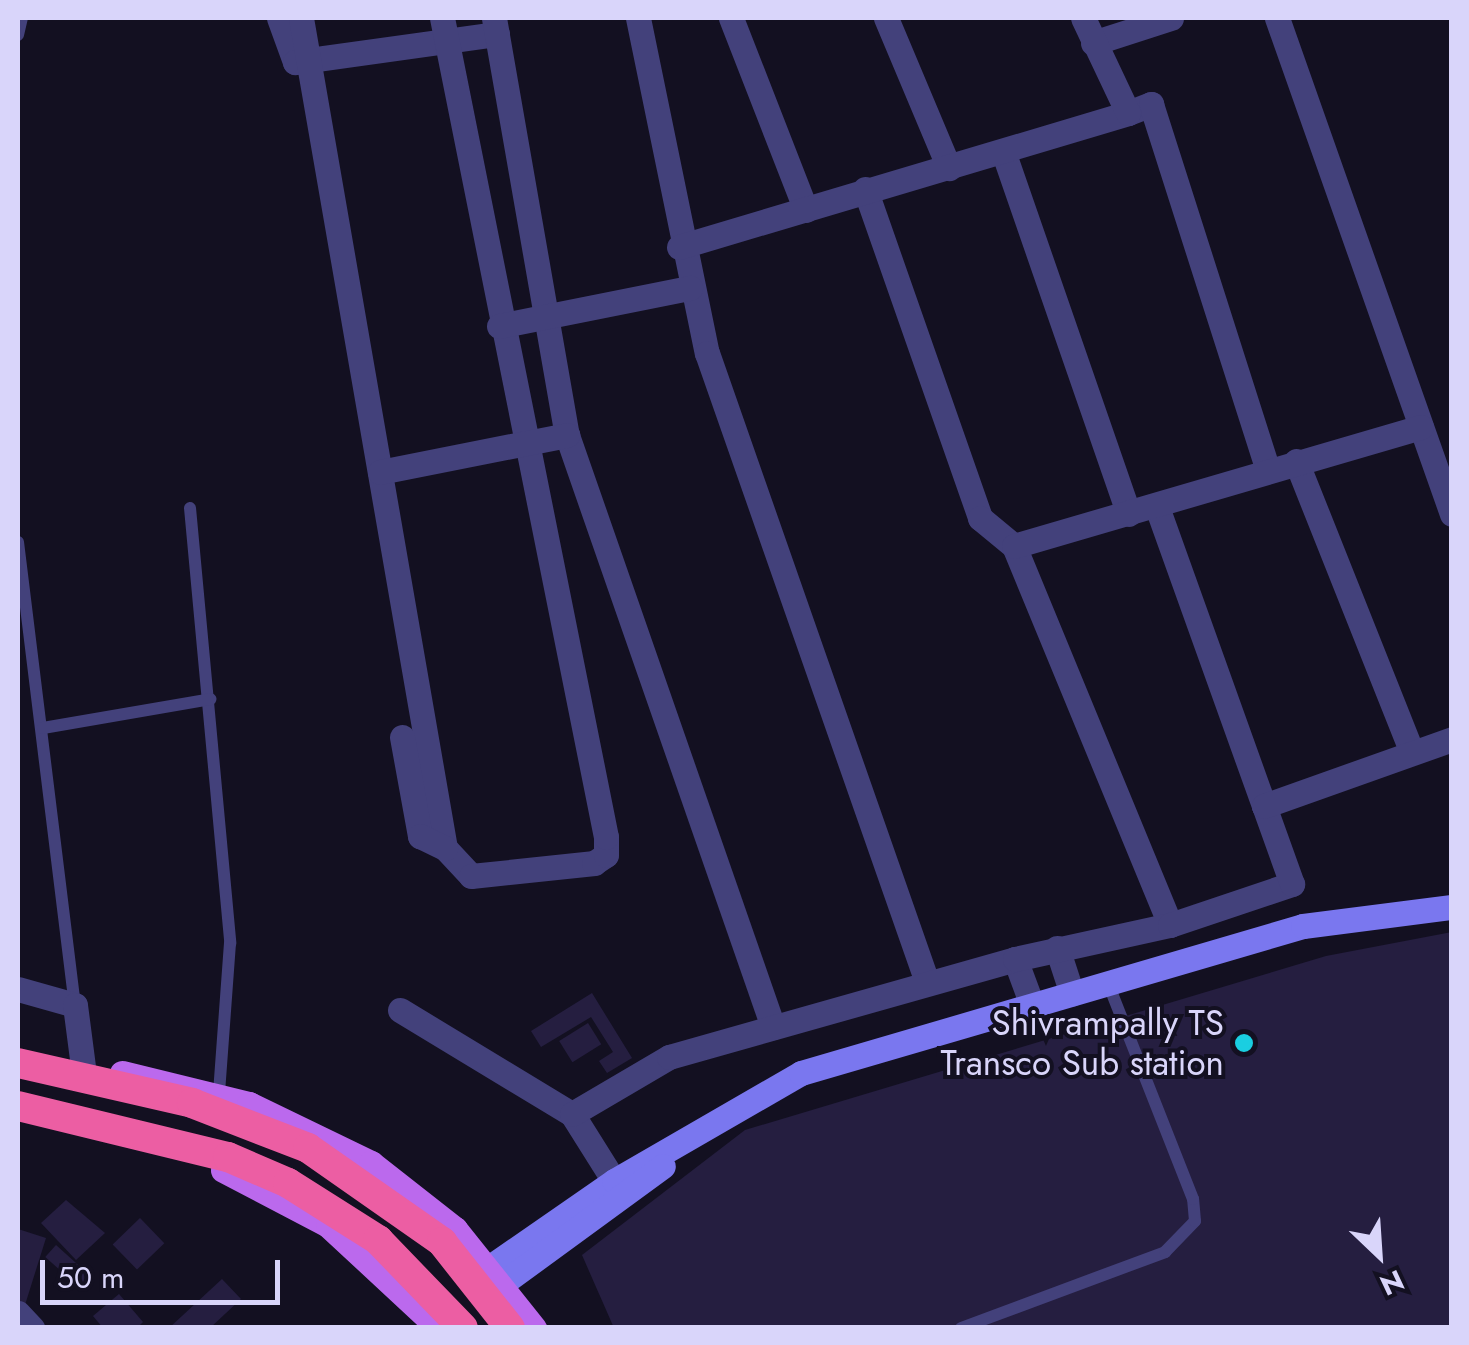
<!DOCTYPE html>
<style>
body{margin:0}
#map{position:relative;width:1469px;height:1345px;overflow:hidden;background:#131021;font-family:Jost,sans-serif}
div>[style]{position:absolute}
.building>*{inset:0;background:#251e40;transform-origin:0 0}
.lane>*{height:12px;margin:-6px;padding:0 6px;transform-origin:6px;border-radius:6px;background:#43417b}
.street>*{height:25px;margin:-12.5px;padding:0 12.5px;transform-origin:12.5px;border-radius:12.5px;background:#43417b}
.secondary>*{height:25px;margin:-12.5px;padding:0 12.5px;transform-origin:12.5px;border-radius:12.5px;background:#7a77ef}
.primary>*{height:25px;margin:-12.5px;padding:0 12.5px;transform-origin:12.5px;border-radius:12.5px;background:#bb69ed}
.highway>*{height:30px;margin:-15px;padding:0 15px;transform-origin:15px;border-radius:15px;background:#ec5ea3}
.dots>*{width:28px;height:28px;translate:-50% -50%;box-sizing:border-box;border:5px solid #131021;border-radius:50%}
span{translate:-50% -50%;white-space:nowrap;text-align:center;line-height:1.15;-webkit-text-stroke:8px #131021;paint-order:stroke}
.poi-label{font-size:35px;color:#d9d5fa}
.right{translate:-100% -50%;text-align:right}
.frame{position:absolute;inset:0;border:20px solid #d9d5fa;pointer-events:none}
.north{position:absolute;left:1329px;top:1205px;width:100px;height:100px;-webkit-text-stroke:8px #131021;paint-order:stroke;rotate:155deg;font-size:28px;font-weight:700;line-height:40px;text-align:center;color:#d9d5fa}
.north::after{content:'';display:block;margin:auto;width:35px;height:45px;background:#d9d5fa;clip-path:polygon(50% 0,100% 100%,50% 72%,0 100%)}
.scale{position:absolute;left:40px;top:1260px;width:240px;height:45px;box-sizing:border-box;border:5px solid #d9d5fa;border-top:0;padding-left:12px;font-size:30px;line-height:35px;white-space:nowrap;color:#d9d5fa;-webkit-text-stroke:8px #131021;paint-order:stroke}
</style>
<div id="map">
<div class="building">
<div style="clip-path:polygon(1452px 932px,1452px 1328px,614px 1328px,582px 1255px,745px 1130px,1326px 956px)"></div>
<div style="clip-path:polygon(592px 993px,632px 1058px,607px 1073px,599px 1061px,613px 1052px,591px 1017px,541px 1047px,531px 1031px)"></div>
<div style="left:588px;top:1023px;width:25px;height:34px;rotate:58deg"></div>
<div style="clip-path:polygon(66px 1200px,105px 1233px,76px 1260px,41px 1223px)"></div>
<div style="left:140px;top:1218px;width:35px;height:38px;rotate:46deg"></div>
<div style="clip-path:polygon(18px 1229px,46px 1238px,25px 1305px,18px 1303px)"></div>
<div style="left:56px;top:1245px;width:47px;height:16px;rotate:42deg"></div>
<div style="clip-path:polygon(222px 1279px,241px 1299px,210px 1328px,169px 1328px)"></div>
<div style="clip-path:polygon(119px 1294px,143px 1322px,137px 1328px,103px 1328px,93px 1316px)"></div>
</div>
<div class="lane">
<div style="left:18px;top:35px;width:17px;rotate:-77deg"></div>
<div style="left:190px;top:508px;width:437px;rotate:84.7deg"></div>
<div style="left:230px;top:943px;width:151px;rotate:94.2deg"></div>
<div style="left:18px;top:542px;width:466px;rotate:83deg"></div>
<div style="left:43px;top:728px;width:170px;rotate:-9.8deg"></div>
<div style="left:961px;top:1328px;width:218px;rotate:-20.4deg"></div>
<div style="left:1165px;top:1252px;width:43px;rotate:-45.9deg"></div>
<div style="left:1195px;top:1221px;width:22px;rotate:-95deg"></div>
<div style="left:1193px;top:1199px;width:232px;rotate:-111.5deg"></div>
</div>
<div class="street">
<div style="left:279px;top:18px;width:47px;rotate:70deg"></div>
<div style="left:295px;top:62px;width:204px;rotate:-7.9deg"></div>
<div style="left:301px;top:18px;width:842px;rotate:80.16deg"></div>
<div style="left:445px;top:848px;width:38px;rotate:47deg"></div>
<div style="left:471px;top:876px;width:124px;rotate:-6deg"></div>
<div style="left:594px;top:863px;width:14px;rotate:-34deg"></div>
<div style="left:606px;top:855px;width:18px;rotate:-90deg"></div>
<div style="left:606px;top:837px;width:835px;rotate:-101.32deg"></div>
<div style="left:494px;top:18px;width:423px;rotate:80.1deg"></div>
<div style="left:567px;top:435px;width:627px;rotate:70.81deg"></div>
<div style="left:638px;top:18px;width:342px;rotate:78.4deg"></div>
<div style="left:707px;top:353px;width:666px;rotate:70.72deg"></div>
<div style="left:731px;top:18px;width:206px;rotate:68.7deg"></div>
<div style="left:886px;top:18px;width:163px;rotate:67.2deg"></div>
<div style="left:1277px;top:18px;width:526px;rotate:70.57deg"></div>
<div style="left:1093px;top:43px;width:82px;rotate:-17.8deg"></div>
<div style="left:1128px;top:113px;width:25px;rotate:-21deg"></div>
<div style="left:1151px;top:104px;width:384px;rotate:72.3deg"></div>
<div style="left:1003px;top:151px;width:384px;rotate:70.9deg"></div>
<div style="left:865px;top:189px;width:349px;rotate:70.7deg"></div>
<div style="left:980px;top:518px;width:44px;rotate:39.5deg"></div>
<div style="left:1014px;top:546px;width:410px;rotate:67.6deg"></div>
<div style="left:679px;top:247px;width:469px;rotate:-16.6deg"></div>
<div style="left:1128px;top:113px;width:105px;rotate:-115.3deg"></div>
<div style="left:499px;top:326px;width:195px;rotate:-11.3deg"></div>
<div style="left:1296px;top:461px;width:313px;rotate:68.3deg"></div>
<div style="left:380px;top:472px;width:191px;rotate:-11.2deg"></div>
<div style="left:1157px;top:507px;width:318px;rotate:70.3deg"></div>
<div style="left:1014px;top:546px;width:424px;rotate:-16.3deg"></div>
<div style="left:402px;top:737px;width:101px;rotate:79.7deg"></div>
<div style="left:420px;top:836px;width:28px;rotate:26deg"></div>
<div style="left:1057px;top:948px;width:48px;rotate:71.9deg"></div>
<div style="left:1015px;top:959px;width:49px;rotate:69.7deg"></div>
<div style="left:18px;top:989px;width:59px;rotate:15.7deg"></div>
<div style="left:75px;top:1005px;width:63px;rotate:82.6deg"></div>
<div style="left:400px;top:1010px;width:201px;rotate:31.2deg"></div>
<div style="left:572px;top:1114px;width:79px;rotate:57.9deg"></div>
<div style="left:572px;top:1114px;width:113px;rotate:-30.4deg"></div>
<div style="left:669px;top:1057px;width:360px;rotate:-15.8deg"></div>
<div style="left:1015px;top:959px;width:159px;rotate:-12.4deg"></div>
<div style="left:1170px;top:925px;width:129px;rotate:-18.6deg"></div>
<div style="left:1292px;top:884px;width:83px;rotate:-109.7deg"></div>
<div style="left:1264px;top:806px;width:200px;rotate:-19.6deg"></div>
<div style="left:18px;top:1313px;width:21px;rotate:47deg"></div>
</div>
<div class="secondary">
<div style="left:490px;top:1267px;width:151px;rotate:-34.7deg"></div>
<div style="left:614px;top:1181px;width:216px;rotate:-30deg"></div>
<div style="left:801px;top:1073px;width:523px;rotate:-16.32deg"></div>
<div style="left:1303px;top:926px;width:150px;rotate:-7.3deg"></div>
<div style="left:503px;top:1283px;width:198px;rotate:-36.2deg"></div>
</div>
<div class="primary">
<div style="left:122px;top:1073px;width:131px;rotate:13.7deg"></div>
<div style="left:249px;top:1104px;width:136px;rotate:25.8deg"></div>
<div style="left:371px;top:1163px;width:107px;rotate:38.2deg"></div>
<div style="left:455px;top:1229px;width:127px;rotate:51.4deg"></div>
<div style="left:223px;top:1170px;width:119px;rotate:27.6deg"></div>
<div style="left:328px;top:1225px;width:151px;rotate:42.9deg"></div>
</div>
<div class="highway">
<div style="left:18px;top:1063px;width:179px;rotate:12.9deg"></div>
<div style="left:192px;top:1103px;width:124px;rotate:21.2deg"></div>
<div style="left:308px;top:1148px;width:164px;rotate:35deg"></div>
<div style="left:442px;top:1242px;width:110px;rotate:51.7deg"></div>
<div style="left:18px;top:1106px;width:216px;rotate:13.7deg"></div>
<div style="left:228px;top:1157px;width:65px;rotate:23.4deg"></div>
<div style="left:288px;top:1183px;width:107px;rotate:32.3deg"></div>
<div style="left:378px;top:1240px;width:122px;rotate:46deg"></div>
</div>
<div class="dots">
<div style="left:1244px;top:1043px;background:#1acee1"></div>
</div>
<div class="poi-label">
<span class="right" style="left:1224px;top:1043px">Shivrampally TS<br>Transco Sub station</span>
</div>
<div class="frame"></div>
<div class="north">N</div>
<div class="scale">50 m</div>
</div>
